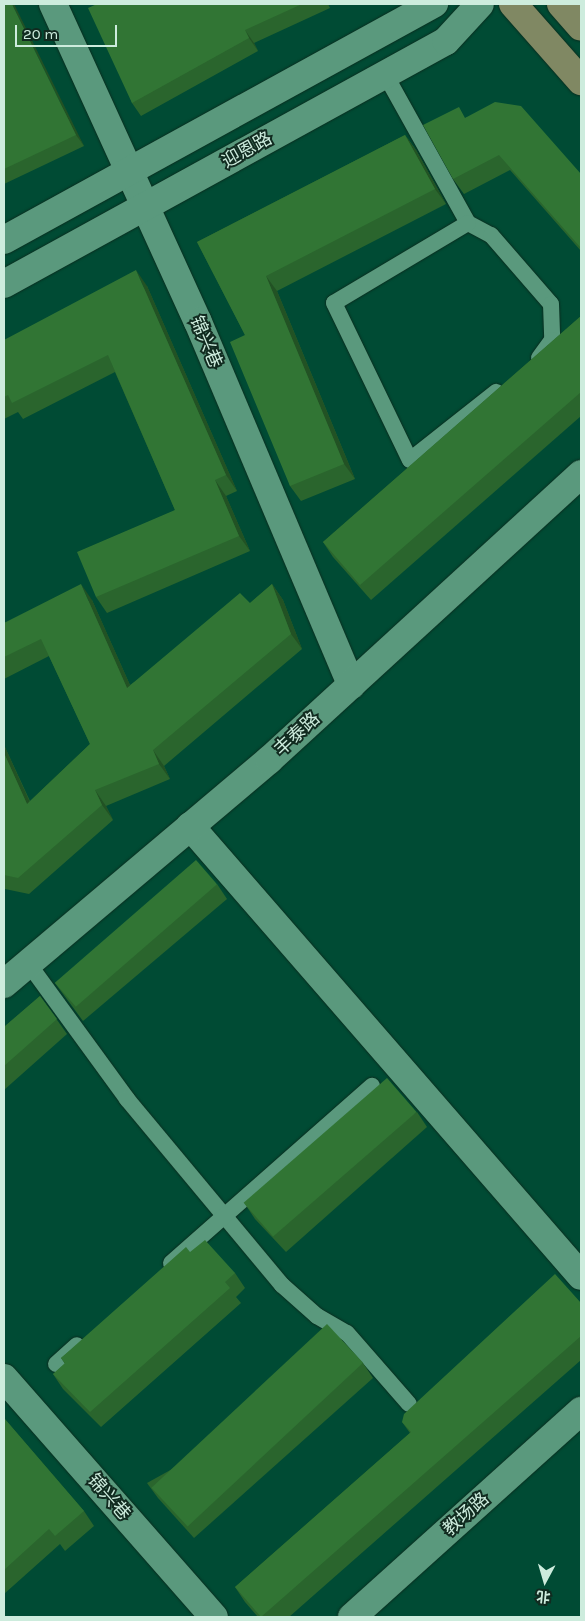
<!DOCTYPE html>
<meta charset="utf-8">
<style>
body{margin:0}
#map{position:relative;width:585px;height:1621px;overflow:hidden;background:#004b34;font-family:Karla,"Noto Sans SC",sans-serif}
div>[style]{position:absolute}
.roads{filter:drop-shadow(0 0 1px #0a2d1f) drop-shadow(0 0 1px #0a2d1f)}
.service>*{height:16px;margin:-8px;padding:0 8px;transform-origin:8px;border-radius:8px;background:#5a997d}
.minor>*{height:28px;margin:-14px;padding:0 14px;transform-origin:14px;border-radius:14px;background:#5a997d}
.tertiary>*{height:28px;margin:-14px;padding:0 14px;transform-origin:14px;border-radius:14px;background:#5a997d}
.secondary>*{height:28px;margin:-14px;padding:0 14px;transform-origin:14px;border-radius:14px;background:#808863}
.wall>*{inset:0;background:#2a652d}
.shaded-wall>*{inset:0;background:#225224}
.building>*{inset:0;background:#317534;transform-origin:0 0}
span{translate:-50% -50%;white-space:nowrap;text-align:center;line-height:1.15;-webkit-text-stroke:4px #112b20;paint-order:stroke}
.street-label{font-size:18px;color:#cdecdd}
.frame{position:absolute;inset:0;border:5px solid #cdecdd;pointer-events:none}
.north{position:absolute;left:520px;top:1556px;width:50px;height:50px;-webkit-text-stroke:4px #112b20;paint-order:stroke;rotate:186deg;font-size:14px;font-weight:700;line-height:20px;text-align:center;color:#cdecdd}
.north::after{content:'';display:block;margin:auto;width:18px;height:22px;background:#cdecdd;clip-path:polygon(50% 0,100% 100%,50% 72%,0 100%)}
.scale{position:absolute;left:15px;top:25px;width:102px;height:22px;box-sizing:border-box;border:2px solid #cdecdd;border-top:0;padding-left:6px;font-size:15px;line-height:18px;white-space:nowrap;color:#cdecdd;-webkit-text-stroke:4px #112b20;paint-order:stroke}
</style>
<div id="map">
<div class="roads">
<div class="service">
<div style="left:385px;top:74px;width:171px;rotate:60.9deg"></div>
<div style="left:468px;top:223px;width:26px;rotate:28deg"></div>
<div style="left:491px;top:235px;width:91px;rotate:49deg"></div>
<div style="left:551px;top:304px;width:36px;rotate:88deg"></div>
<div style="left:552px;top:340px;width:22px;rotate:126deg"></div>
<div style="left:468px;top:223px;width:156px;rotate:149.2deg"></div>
<div style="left:334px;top:303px;width:174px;rotate:64.2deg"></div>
<div style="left:410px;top:460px;width:110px;rotate:-38.3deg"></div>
<div style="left:28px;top:963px;width:168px;rotate:53.9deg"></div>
<div style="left:127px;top:1099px;width:242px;rotate:50.2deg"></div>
<div style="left:282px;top:1285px;width:47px;rotate:41.5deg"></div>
<div style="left:317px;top:1316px;width:34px;rotate:30deg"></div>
<div style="left:347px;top:1333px;width:94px;rotate:48.9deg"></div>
<div style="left:171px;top:1263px;width:268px;rotate:-41.4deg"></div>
<div style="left:56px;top:1364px;width:28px;rotate:-42deg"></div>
</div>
<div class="minor">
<div style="left:53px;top:4px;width:349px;rotate:65.5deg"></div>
<div style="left:198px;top:322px;width:394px;rotate:67.1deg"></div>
<div style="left:190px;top:826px;width:596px;rotate:49.01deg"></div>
<div style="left:4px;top:1378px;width:318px;rotate:48.7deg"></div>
<div style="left:352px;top:1617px;width:308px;rotate:-42deg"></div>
</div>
<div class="tertiary">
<div style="left:4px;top:240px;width:491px;rotate:-28.8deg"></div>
<div style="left:4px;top:284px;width:504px;rotate:-28.8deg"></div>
<div style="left:446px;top:41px;width:50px;rotate:-47.4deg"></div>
<div style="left:4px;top:984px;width:347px;rotate:-40.2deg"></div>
<div style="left:269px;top:760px;width:423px;rotate:-42.5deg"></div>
</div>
<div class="secondary">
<div style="left:513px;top:4px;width:103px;rotate:48.6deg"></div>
<div style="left:561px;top:4px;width:30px;rotate:49deg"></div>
</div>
</div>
<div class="wall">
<div style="clip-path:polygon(4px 4px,84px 146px,4px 184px)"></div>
<div style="clip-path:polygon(97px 4px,328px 4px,330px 8px,254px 43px,258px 51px,141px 116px,132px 103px)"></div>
<div style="clip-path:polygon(466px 117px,581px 174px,581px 251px,510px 170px,464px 194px,453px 179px)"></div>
<div style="clip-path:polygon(405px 135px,416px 150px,446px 204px,277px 291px,355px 479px,301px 501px,290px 486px,245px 335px,197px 242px)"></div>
<div style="clip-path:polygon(147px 286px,237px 491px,226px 496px,250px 551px,107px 613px,96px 597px,175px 510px,115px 372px,23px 419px,18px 412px,4px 419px,4px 340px)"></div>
<div style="clip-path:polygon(581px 316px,581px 416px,371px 600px,333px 557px,323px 542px)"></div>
<div style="clip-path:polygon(272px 584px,283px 600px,302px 649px,164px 766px,170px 779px,106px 806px,113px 820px,29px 894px,5px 889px,4px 888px,4px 745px,30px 801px,90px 744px,49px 656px,4px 679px,4px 623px,92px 600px,130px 685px,250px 603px)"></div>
<div style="clip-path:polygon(217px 884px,227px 899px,83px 1021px,55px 983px)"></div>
<div style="clip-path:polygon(40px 996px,67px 1034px,4px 1090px,4px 1027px)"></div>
<div style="clip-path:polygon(417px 1112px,427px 1127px,286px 1252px,255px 1219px,245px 1204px)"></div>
<div style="clip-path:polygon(190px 1252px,235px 1273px,245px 1288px,236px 1297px,241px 1303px,101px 1427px,63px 1389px,53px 1374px,65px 1364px,61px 1358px)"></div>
<div style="clip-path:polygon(581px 1303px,581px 1360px,289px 1617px,258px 1617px,245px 1602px,235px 1587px,410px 1433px,402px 1422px)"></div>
<div style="clip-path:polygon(363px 1363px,373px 1378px,194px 1538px,158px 1498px,147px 1483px)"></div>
<div style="clip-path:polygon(4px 1418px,84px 1511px,94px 1526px,65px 1551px,60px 1544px,4px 1594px)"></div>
</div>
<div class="shaded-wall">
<div style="clip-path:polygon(12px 4px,14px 4px,84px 146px,76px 135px)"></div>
<div style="clip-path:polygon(245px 30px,254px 43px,258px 51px,249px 38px)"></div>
<div style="clip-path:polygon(405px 135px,416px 150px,446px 204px,435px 189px)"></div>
<div style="clip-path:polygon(136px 270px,147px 286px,237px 491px,226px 475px)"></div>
<div style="clip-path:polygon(266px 276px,277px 291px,355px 479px,344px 464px)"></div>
<div style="clip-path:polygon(215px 480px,226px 496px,250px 551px,239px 536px)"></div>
<div style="clip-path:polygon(81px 584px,92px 600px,138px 703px,127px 688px)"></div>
<div style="clip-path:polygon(272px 584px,283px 600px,302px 649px,291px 634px)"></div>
<div style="clip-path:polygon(4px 745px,38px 820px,27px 804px,4px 753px)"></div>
<div style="clip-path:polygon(153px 750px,164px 766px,170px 779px,159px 764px)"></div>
<div style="clip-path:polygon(95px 790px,106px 806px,113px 820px,102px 805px)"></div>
</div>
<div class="building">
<div style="clip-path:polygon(4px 4px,12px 4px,76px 135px,4px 169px)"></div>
<div style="clip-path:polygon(97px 4px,302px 4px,245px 30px,249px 38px,132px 103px,88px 8px)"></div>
<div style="clip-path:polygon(495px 102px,521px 106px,581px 174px,581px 248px,499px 155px,453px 179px,423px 125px,459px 107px,465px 118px)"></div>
<div style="clip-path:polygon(405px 135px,435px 189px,266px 276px,344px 464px,290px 486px,230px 342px,245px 335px,197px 242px)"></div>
<div style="clip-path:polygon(136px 270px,226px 475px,215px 480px,239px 536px,96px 597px,77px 552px,175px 510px,108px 355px,12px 403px,8px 395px,4px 397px,4px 340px)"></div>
<div style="clip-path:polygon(581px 316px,581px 392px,360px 585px,323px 542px)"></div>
<div style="clip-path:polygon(81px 584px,127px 688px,240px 593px,250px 603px,272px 584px,291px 634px,153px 750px,159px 764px,95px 790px,102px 805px,18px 878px,4px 875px,4px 753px,27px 804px,90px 744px,41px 639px,4px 657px,4px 623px)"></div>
<div style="left:196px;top:860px;width:32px;height:187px;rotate:49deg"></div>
<div style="clip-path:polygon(40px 996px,57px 1019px,4px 1066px,4px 1027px)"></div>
<div style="left:387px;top:1078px;width:45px;height:190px;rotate:49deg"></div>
<div style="clip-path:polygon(205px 1240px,235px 1273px,225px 1282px,230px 1288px,90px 1412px,53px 1374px,65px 1363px,61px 1358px,186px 1247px,190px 1252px)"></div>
<div style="clip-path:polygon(555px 1274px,581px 1303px,581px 1336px,261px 1617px,235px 1587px,411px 1432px,402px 1422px,404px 1414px)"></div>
<div style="left:327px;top:1324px;width:53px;height:240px;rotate:47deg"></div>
<div style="clip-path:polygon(4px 1418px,84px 1511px,55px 1536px,49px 1529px,4px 1570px)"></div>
</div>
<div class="street-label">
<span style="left:247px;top:150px;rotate:-29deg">迎恩路</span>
<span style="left:206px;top:342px;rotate:67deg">锦兴巷</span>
<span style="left:297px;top:734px;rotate:-43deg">丰泰路</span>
<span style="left:109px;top:1497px;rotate:49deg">锦兴巷</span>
<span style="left:466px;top:1514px;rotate:-42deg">教场路</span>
</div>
<div class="frame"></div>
<div class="north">北</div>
<div class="scale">20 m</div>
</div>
